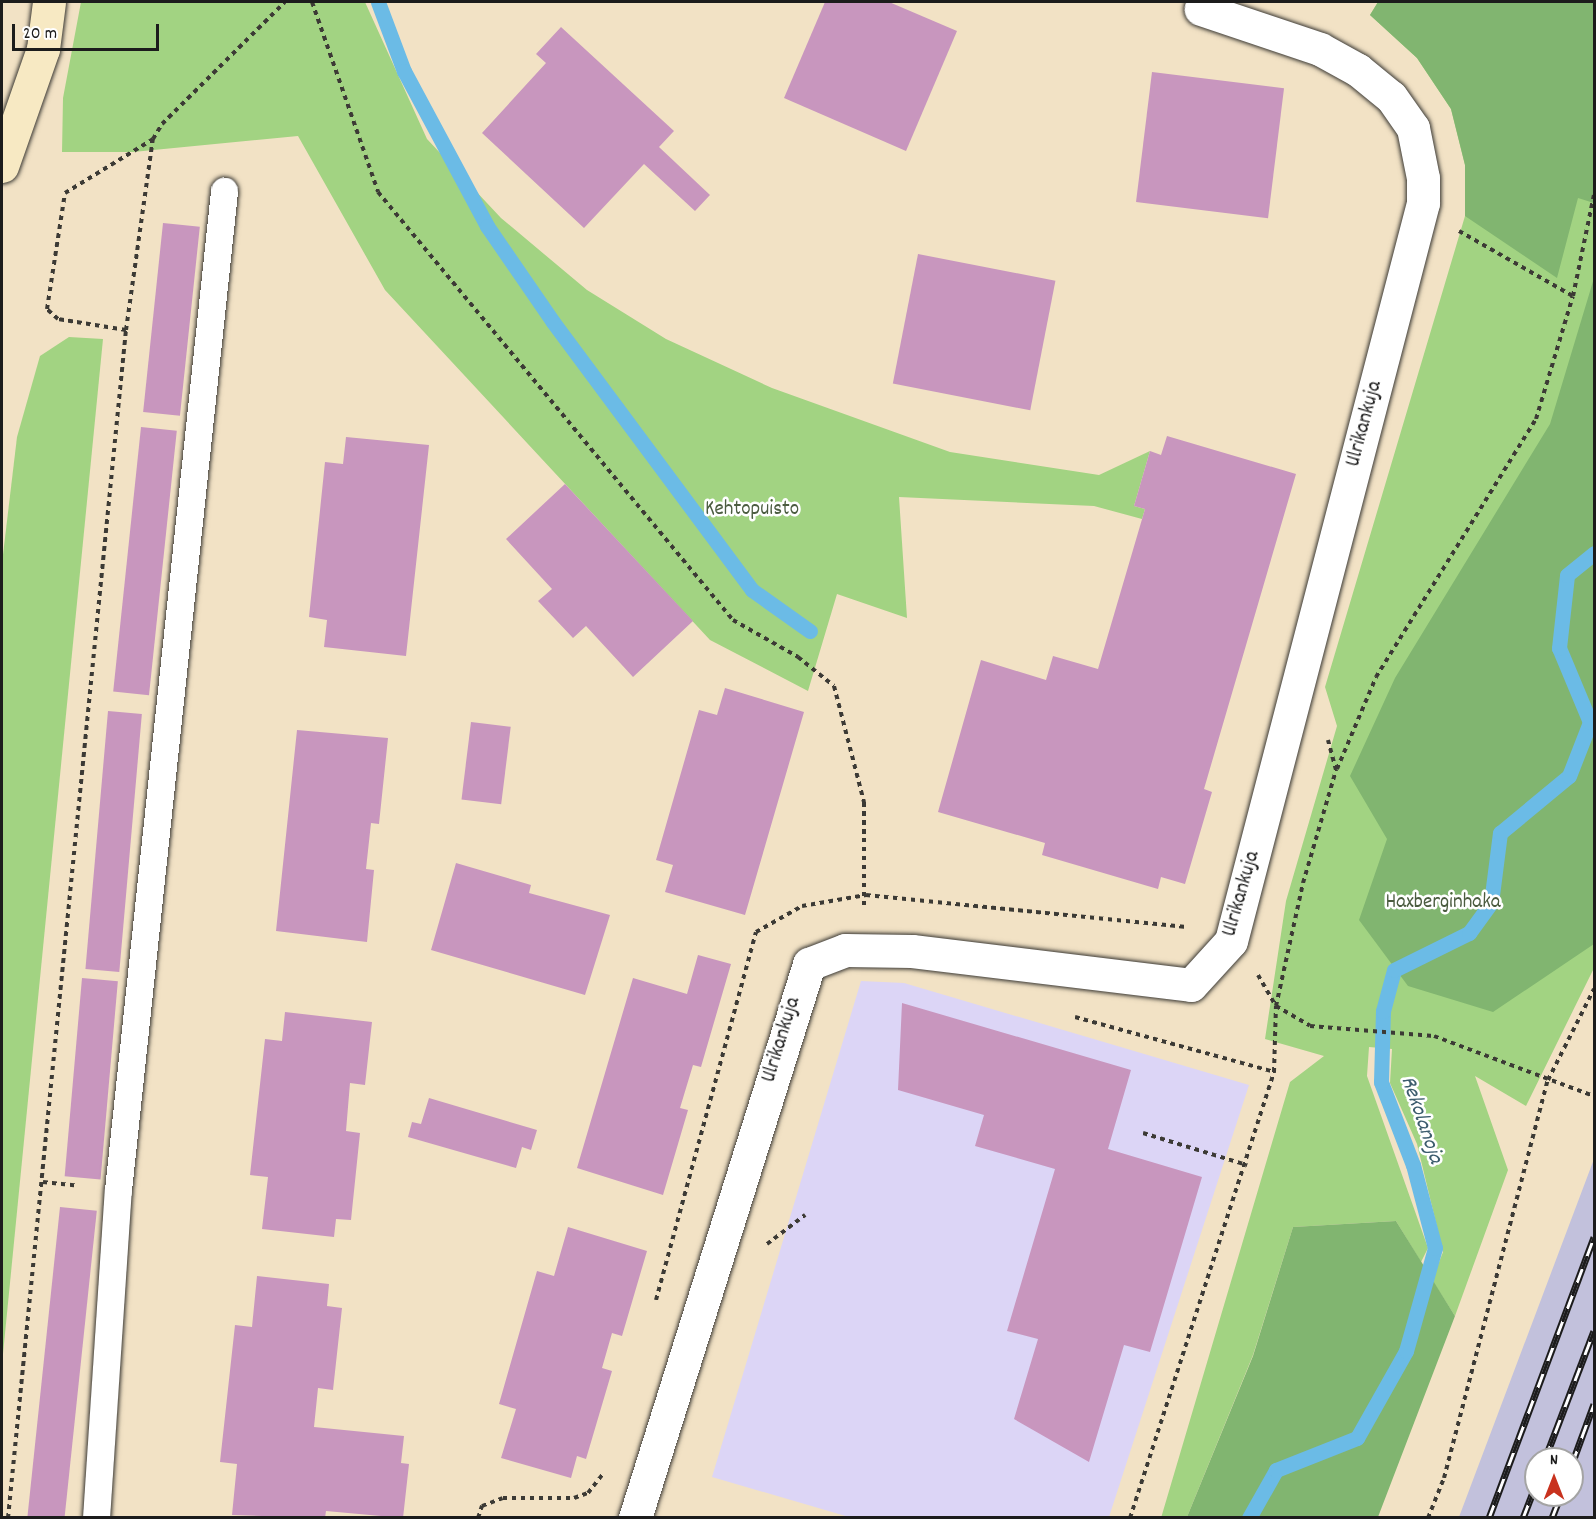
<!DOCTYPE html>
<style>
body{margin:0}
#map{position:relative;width:1596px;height:1519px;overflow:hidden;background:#f2e2c5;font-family:Dekko,sans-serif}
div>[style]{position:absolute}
.built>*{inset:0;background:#dcd5f6}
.industrial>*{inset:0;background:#c2c1dc}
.green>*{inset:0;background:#a2d382}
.forest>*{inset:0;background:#81b570}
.stream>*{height:15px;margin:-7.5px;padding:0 7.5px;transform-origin:7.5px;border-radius:7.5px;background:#6bbbe6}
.building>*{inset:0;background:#c896be;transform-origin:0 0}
.path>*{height:4px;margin-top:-2px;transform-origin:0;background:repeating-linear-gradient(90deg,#3c3a35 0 4.5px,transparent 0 9px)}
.roads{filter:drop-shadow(0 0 2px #3c3a35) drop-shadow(0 0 2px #3c3a35)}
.lane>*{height:27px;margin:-13.5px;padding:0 13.5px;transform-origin:13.5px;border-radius:13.5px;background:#fff}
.street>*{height:33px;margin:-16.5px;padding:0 16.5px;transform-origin:16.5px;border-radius:16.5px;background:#fff}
.secondary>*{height:33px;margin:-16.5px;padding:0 16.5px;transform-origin:16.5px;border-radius:16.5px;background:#f7e9c3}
.rail>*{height:7px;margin-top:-3.5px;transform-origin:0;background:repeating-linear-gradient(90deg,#fff 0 14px,#1c1c1c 0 28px);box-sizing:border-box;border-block:2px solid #1c1c1c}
span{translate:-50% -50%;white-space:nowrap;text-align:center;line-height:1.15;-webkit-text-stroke:5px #fff;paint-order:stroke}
.street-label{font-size:21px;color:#1c1c1c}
.park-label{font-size:21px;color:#4b5c40}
.water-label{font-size:22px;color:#3c5c6d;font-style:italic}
.frame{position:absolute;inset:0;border:3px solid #1c1c1c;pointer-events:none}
.north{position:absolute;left:1524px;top:1447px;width:60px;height:60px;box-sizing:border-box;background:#fff;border:2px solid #a4a4a4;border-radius:50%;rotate:0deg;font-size:16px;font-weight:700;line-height:24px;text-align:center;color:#1c1c1c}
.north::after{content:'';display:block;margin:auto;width:21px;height:27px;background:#c8321e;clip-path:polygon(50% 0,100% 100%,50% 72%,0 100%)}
.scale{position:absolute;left:12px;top:24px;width:147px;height:27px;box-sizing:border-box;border:3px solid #1c1c1c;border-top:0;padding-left:8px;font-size:18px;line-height:21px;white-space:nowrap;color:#1c1c1c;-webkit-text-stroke:4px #fff;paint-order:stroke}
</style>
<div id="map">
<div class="built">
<div style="clip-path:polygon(861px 981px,904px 983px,1249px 1085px,1109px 1517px,849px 1517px,712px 1477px)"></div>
</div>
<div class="industrial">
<div style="clip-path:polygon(evenodd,1594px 1159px,1594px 1517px,1459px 1517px,1594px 1159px,1536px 1459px,1572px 1459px,1572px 1495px,1536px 1495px,1536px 1459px)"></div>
</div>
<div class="green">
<div style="clip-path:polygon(81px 2px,365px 2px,427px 139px,501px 218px,587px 290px,666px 339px,772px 388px,950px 452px,1099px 475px,1150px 451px,1134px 506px,1145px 509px,1142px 519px,1094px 506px,899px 497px,907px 618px,837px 594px,808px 691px,710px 640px,385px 290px,298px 136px,133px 152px,62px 152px,63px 98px)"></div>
<div style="clip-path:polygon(1378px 2px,1594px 2px,1594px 968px,1526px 1106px,1475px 1076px,1508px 1170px,1455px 1316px,1432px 1280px,1443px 1252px,1417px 1144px,1390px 1083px,1392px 1049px,1369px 1047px,1367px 1076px,1428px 1248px,1421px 1262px,1396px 1221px,1293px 1227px,1253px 1355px,1187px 1517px,1161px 1518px,1290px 1082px,1324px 1056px,1265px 1039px,1286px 901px,1337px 726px,1325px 687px,1465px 216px,1465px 165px,1451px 109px,1417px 58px,1370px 15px)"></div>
<div style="clip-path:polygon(69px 337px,103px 339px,2px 1364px,2px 563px,17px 437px,40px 356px)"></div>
</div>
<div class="forest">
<div style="clip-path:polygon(1378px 2px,1594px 2px,1594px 203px,1578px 198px,1557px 278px,1465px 216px,1465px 165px,1451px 109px,1417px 58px,1370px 15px)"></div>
<div style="clip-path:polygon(1594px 278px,1594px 944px,1493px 1012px,1408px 986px,1359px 920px,1387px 839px,1350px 776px,1395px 678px,1550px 424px)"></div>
<div style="clip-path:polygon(1396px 1221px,1455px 1316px,1378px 1517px,1187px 1517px,1253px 1356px,1293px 1227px)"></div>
</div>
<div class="stream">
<div style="left:378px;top:2px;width:74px;rotate:69.4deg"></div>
<div style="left:404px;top:71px;width:176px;rotate:61.8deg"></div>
<div style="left:487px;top:226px;width:116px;rotate:55.5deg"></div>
<div style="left:553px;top:322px;width:334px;rotate:53.4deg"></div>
<div style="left:752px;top:590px;width:71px;rotate:35.3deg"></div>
<div style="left:1249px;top:1518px;width:55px;rotate:-60.6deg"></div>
<div style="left:1276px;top:1470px;width:87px;rotate:-21.6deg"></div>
<div style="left:1357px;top:1438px;width:100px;rotate:-60.6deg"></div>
<div style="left:1406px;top:1351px;width:107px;rotate:-74.3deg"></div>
<div style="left:1435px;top:1248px;width:86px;rotate:-104.8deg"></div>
<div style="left:1413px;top:1165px;width:89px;rotate:-111.1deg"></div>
<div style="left:1381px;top:1082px;width:71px;rotate:-88.4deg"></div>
<div style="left:1383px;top:1011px;width:42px;rotate:-75deg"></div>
<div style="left:1394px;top:970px;width:84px;rotate:-26.3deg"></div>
<div style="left:1469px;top:933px;width:37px;rotate:-54deg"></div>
<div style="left:1491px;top:903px;width:71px;rotate:-82.7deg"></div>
<div style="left:1500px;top:833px;width:89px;rotate:-39.6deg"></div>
<div style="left:1569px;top:776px;width:58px;rotate:-68.7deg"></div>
<div style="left:1590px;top:722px;width:80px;rotate:-112.7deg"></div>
<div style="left:1559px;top:648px;width:73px;rotate:-83.7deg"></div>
<div style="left:1567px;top:575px;width:35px;rotate:-39deg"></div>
</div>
<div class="building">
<div style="clip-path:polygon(825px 2px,889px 2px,957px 31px,906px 151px,784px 98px)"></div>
<div style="clip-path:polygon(561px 27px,674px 131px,659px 147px,710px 195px,695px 211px,644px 164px,584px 228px,482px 133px,546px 63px,536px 54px)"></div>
<div style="left:1152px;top:72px;width:133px;height:131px;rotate:7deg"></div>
<div style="left:163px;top:223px;width:37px;height:190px;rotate:6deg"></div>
<div style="left:918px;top:254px;width:140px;height:132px;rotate:11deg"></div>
<div style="left:141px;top:427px;width:36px;height:266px;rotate:6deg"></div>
<div style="clip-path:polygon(1167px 436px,1296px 474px,1204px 789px,1212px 792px,1185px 884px,1161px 877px,1158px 889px,1042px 855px,1045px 843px,938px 812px,981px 660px,1046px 680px,1053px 656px,1098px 669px,1145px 509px,1134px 506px,1150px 451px,1161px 455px)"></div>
<div style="clip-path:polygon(346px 437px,429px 445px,406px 656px,324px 647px,327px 620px,309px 617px,325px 462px,343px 464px)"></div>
<div style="clip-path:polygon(565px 484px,693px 621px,633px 677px,586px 626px,573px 638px,538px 601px,552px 589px,506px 539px)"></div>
<div style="clip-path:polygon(725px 688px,804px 712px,745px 915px,665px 892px,673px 865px,656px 860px,699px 710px,717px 715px)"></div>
<div style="left:108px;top:711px;width:34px;height:259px;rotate:5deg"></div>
<div style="left:471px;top:722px;width:40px;height:78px;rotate:7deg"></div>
<div style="clip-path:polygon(297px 730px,388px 738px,379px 824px,371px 823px,366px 869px,374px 870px,367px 942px,276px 931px)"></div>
<div style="clip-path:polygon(456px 863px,531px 885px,529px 893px,610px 915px,585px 995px,431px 950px)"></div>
<div style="clip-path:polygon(698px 955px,731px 964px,701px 1067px,693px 1065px,680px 1108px,688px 1110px,663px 1195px,577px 1168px,633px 978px,687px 994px)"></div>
<div style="left:82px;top:978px;width:36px;height:199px;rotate:5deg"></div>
<div style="clip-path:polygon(902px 1003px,1131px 1070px,1108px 1149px,1202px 1177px,1150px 1352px,1124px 1345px,1089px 1462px,1014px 1419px,1038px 1339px,1007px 1331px,1055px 1169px,975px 1146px,984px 1115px,898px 1090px)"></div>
<div style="clip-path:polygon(285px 1012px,372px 1022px,365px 1085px,350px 1083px,346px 1131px,360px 1133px,351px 1220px,336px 1219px,334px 1237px,262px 1229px,268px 1177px,250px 1175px,265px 1039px,282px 1041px)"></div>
<div style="clip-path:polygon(429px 1098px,537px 1130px,531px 1150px,522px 1147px,516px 1168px,408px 1137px,412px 1122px,421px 1124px)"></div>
<div style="left:60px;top:1207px;width:37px;height:313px;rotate:6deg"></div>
<div style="clip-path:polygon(568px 1227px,647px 1251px,622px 1336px,612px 1333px,602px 1368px,612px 1371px,586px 1459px,577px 1456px,571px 1478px,501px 1458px,516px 1409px,499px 1404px,537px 1271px,554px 1276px)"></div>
<div style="clip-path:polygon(257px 1276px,329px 1284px,327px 1306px,342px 1308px,333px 1390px,318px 1388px,314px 1427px,404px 1436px,401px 1463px,409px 1464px,403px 1518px,326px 1511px,325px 1518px,232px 1515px,237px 1464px,220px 1462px,235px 1325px,252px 1327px)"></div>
</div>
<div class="path">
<div style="left:312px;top:2px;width:201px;rotate:70.8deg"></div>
<div style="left:378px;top:192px;width:556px;rotate:50.33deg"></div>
<div style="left:733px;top:620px;width:75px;rotate:29.6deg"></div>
<div style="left:798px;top:657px;width:46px;rotate:38.9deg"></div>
<div style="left:834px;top:686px;width:120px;rotate:75.5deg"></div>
<div style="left:864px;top:802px;width:107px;rotate:90deg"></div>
<div style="left:1459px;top:231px;width:131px;rotate:29.7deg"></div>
<div style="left:126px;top:330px;width:69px;rotate:-170.8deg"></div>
<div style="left:58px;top:319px;width:15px;rotate:-138deg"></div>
<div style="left:47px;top:309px;width:117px;rotate:-81.2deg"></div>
<div style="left:65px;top:193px;width:103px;rotate:-31.5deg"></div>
<div style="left:1337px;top:769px;width:100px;rotate:-67deg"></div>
<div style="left:1376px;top:677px;width:304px;rotate:-58.2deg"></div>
<div style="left:1536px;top:419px;width:128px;rotate:-73.3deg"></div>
<div style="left:1573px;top:296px;width:103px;rotate:-78.3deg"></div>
<div style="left:1258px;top:975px;width:36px;rotate:60deg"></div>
<div style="left:1276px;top:1006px;width:39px;rotate:30deg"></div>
<div style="left:1310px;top:1026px;width:124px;rotate:4.6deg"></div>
<div style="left:1434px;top:1036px;width:171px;rotate:20.6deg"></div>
<div style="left:1075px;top:1017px;width:206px;rotate:15.4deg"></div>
<div style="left:1143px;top:1133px;width:109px;rotate:17.1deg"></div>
<div style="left:43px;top:1182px;width:36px;rotate:6deg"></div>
<div style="left:767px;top:1244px;width:48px;rotate:-37.3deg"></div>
<div style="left:656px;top:1300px;width:381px;rotate:-74.8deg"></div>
<div style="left:756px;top:932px;width:53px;rotate:-29.5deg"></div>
<div style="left:802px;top:906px;width:65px;rotate:-9.8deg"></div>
<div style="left:866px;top:895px;width:322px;rotate:5.7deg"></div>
<div style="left:8px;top:1518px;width:1194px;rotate:-84.33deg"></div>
<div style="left:126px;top:330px;width:193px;rotate:-82deg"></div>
<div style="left:153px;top:139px;width:17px;rotate:-59deg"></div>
<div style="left:162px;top:124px;width:173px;rotate:-44.8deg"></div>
<div style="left:478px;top:1518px;width:13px;rotate:-72deg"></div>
<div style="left:482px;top:1506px;width:22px;rotate:-21deg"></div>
<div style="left:503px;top:1498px;width:71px"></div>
<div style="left:574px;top:1498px;width:15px;rotate:-20deg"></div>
<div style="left:588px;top:1493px;width:23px;rotate:-52deg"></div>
<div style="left:1130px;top:1518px;width:469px;rotate:-72.1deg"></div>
<div style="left:1274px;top:1072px;width:66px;rotate:-88.3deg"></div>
<div style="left:1276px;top:1006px;width:126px;rotate:-77.6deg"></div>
<div style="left:1303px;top:883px;width:118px;rotate:-73.7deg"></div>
<div style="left:1336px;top:770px;width:31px;rotate:-105deg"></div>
<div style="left:1428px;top:1518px;width:43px;rotate:-68.2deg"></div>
<div style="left:1444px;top:1478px;width:411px;rotate:-75.4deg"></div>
<div style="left:1548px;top:1080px;width:102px;rotate:-63.2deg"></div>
</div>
<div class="roads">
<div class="lane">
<div style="left:96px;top:1518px;width:329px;rotate:-86.2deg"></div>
<div style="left:118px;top:1190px;width:1005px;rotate:-83.94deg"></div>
</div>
<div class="street">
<div style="left:635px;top:1518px;width:581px;rotate:-72.56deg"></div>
<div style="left:809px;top:964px;width:39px;rotate:-21deg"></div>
<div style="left:845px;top:950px;width:67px;rotate:0.9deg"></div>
<div style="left:912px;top:951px;width:281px;rotate:6.9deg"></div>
<div style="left:1191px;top:985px;width:59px;rotate:-47.7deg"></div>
<div style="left:1231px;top:941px;width:763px;rotate:-75.42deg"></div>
<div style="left:1423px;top:203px;width:25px;rotate:-90deg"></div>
<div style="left:1423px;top:178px;width:51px;rotate:-101.3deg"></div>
<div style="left:1413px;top:128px;width:38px;rotate:-125deg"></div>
<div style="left:1391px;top:97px;width:43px;rotate:-140.7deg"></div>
<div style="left:1358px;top:70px;width:43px;rotate:-151.1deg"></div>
<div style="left:1320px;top:49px;width:126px;rotate:-161.4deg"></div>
</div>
<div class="secondary">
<div style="left:2px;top:166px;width:124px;rotate:-70.7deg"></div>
<div style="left:43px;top:49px;width:47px;rotate:-82.7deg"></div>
</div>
</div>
<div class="rail">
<div style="left:1545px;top:1459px;width:137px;rotate:-69.1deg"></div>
<div style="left:1572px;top:1464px;width:64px;rotate:-69.9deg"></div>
<div style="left:1489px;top:1518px;width:300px;rotate:-69.5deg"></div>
<div style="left:1523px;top:1518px;width:36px;rotate:-69deg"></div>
<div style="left:1552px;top:1518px;width:25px;rotate:-69deg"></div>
</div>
<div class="street-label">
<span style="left:1365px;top:424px;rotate:-75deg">Ulrikankuja</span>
<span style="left:1242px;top:894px;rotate:-74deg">Ulrikankuja</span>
<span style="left:782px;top:1040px;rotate:-73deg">Ulrikankuja</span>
</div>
<div class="park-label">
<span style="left:752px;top:510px">Kehtopuisto</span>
<span style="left:1443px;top:903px">Haxberginhaka</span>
</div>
<div class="water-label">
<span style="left:1421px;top:1120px;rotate:71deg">Rekolanoja</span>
</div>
<div class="frame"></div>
<div class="north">N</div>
<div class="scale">20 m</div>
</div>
